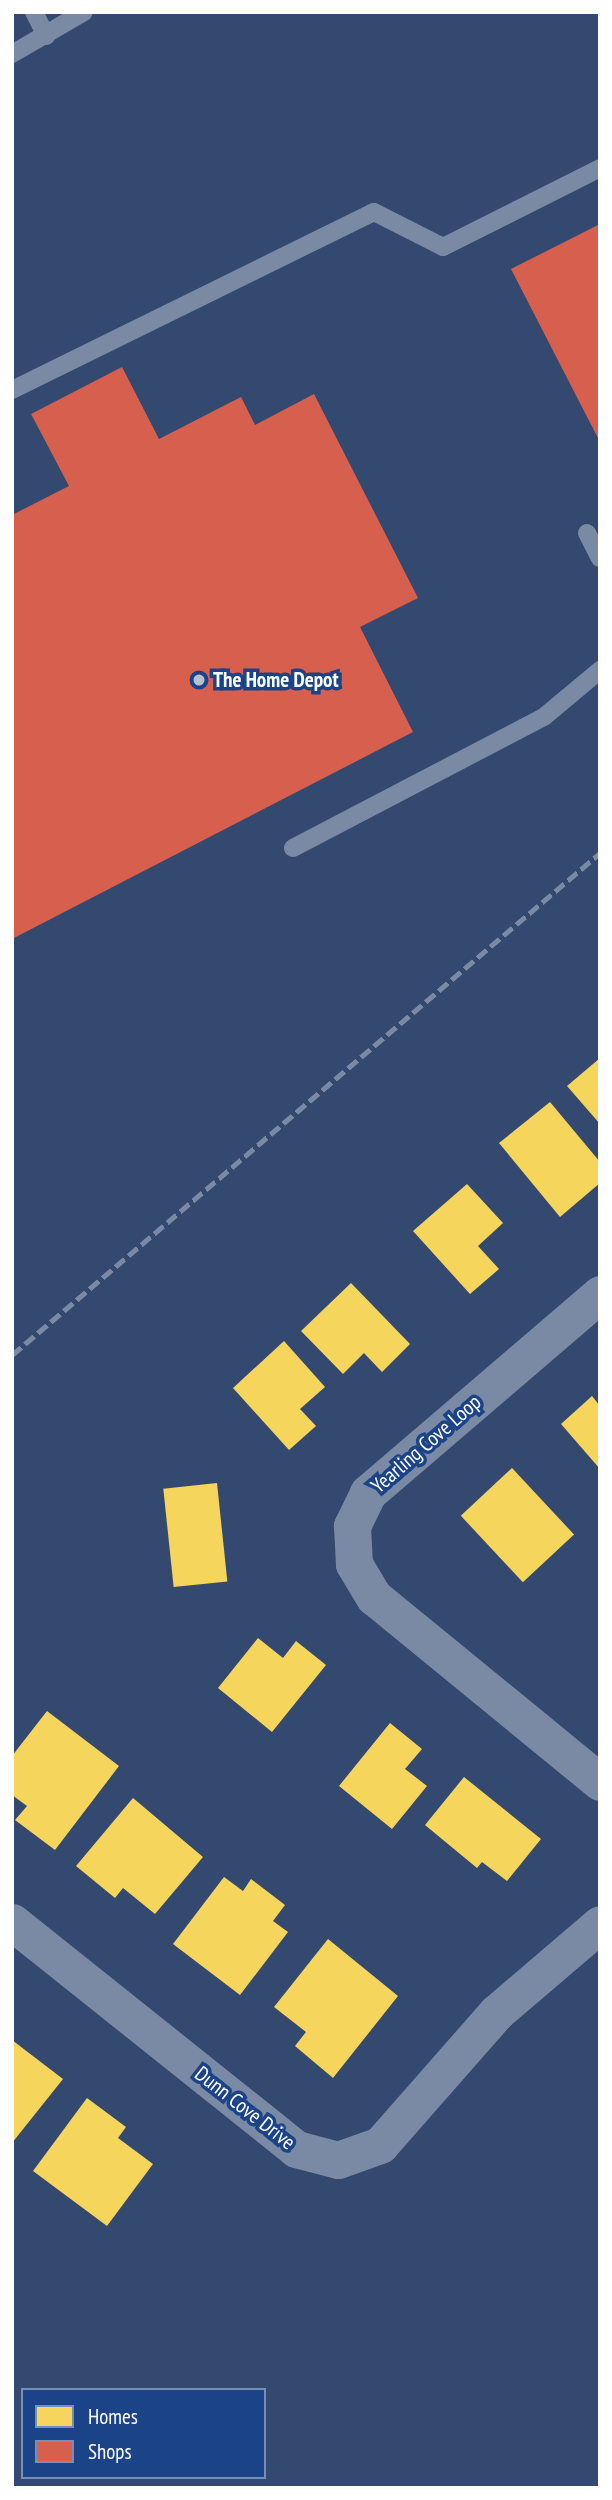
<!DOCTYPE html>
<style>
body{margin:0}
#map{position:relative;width:612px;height:2500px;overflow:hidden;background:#344970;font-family:"PT Sans Narrow",sans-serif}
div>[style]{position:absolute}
.homes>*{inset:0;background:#f6d55c;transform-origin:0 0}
.shops>*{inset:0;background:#d6604d}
.service>*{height:18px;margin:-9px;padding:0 9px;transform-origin:9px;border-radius:9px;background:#7b8aa4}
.minor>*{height:37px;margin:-18.5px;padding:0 18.5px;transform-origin:18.5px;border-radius:18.5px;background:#7b8aa4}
.rail>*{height:5px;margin-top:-2.5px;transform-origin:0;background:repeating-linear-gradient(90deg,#7b8aa4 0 12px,transparent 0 17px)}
.dots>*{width:19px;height:19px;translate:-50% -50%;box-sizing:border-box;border:4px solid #1b4388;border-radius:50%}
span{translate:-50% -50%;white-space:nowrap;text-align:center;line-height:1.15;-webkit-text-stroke:7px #1b4388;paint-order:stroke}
.poi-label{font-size:21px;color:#fff;font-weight:700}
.left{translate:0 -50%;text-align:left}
.street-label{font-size:21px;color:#fff}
.frame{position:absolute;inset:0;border:14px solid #fff;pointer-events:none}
.legend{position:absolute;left:21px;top:2388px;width:245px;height:91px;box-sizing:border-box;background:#1b4388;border:2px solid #768eb8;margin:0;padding:9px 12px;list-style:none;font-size:21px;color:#fff}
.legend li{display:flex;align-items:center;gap:14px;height:35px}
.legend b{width:35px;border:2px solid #768eb8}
</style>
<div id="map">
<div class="homes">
<div style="clip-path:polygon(600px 1058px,600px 1124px,567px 1086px)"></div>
<div style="clip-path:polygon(550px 1102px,600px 1162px,600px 1183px,560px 1217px,499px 1143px)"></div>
<div style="clip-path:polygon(467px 1184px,503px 1223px,478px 1246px,499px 1269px,470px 1294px,413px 1231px)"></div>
<div style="clip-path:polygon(351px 1283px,410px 1344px,382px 1372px,364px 1353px,343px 1374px,301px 1331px)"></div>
<div style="clip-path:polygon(284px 1341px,325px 1387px,300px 1409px,316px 1426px,289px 1450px,233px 1388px)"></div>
<div style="clip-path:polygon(592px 1396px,600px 1406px,600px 1469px,561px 1424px)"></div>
<div style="left:512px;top:1468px;width:91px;height:70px;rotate:47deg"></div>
<div style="left:217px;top:1483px;width:99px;height:54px;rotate:84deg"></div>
<div style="clip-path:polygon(258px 1638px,283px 1658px,296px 1641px,326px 1665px,272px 1732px,218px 1688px)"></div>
<div style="clip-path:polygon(47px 1711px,119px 1766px,55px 1850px,15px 1820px,27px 1806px,12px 1795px,12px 1756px)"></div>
<div style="clip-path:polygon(390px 1723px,422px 1749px,405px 1769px,427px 1786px,392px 1829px,339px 1786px)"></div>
<div style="clip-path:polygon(464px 1777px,541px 1839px,507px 1881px,482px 1862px,477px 1868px,425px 1825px)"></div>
<div style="clip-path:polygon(133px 1798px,203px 1857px,155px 1914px,123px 1888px,115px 1898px,76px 1866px)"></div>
<div style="clip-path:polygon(224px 1877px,243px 1891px,251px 1879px,285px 1905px,273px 1921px,288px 1932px,240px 1995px,173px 1944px)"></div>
<div style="clip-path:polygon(328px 1939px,398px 1996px,333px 2078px,295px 2046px,306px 2032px,274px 2007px)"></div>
<div style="clip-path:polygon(12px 2040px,63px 2079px,12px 2143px)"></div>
<div style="clip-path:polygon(87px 2098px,126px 2127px,118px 2138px,153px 2164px,107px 2226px,33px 2171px)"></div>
</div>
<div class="shops">
<div style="clip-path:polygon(600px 224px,600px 442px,511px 269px)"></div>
<div style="clip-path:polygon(122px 367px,159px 439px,241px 397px,255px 425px,314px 394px,418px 598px,360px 627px,413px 732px,12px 939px,12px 515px,69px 486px,31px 414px)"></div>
</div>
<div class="service">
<div style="left:34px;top:12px;width:27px;rotate:63deg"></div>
<div style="left:12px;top:54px;width:83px;rotate:-30.3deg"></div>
<div style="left:12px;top:390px;width:403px;rotate:-26.2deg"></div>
<div style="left:374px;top:212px;width:77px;rotate:26.9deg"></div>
<div style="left:443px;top:247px;width:176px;rotate:-26.7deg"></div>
<div style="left:587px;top:533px;width:28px;rotate:63deg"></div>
<div style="left:293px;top:848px;width:284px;rotate:-27.6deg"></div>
<div style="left:545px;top:716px;width:72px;rotate:-39.9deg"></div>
</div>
<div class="minor">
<div style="left:600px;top:1294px;width:306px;rotate:139.4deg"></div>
<div style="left:368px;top:1493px;width:37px;rotate:116deg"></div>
<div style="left:352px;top:1526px;width:38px;rotate:87deg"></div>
<div style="left:354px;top:1564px;width:39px;rotate:59deg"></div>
<div style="left:374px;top:1597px;width:292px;rotate:39.3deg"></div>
<div style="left:12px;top:1922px;width:364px;rotate:38.6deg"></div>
<div style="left:296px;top:2149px;width:43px;rotate:14.7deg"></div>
<div style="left:338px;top:2160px;width:45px;rotate:-19.7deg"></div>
<div style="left:380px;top:2145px;width:177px;rotate:-48.7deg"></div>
<div style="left:497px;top:2012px;width:135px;rotate:-40.5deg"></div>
</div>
<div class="rail">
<div style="left:12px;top:1355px;width:773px;rotate:-40.49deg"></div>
</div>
<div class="dots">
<div style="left:199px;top:680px;background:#b8bfcd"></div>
</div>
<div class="poi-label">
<span class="left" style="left:213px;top:680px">The Home Depot</span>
</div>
<div class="street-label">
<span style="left:426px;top:1444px;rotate:-41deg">Yearling Cove Loop</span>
<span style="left:245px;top:2108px;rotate:38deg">Dunn Cove Drive</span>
</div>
<div class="frame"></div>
<ul class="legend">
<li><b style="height:19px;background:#f6d55c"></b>Homes</li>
<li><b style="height:19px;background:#d6604d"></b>Shops</li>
</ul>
</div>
